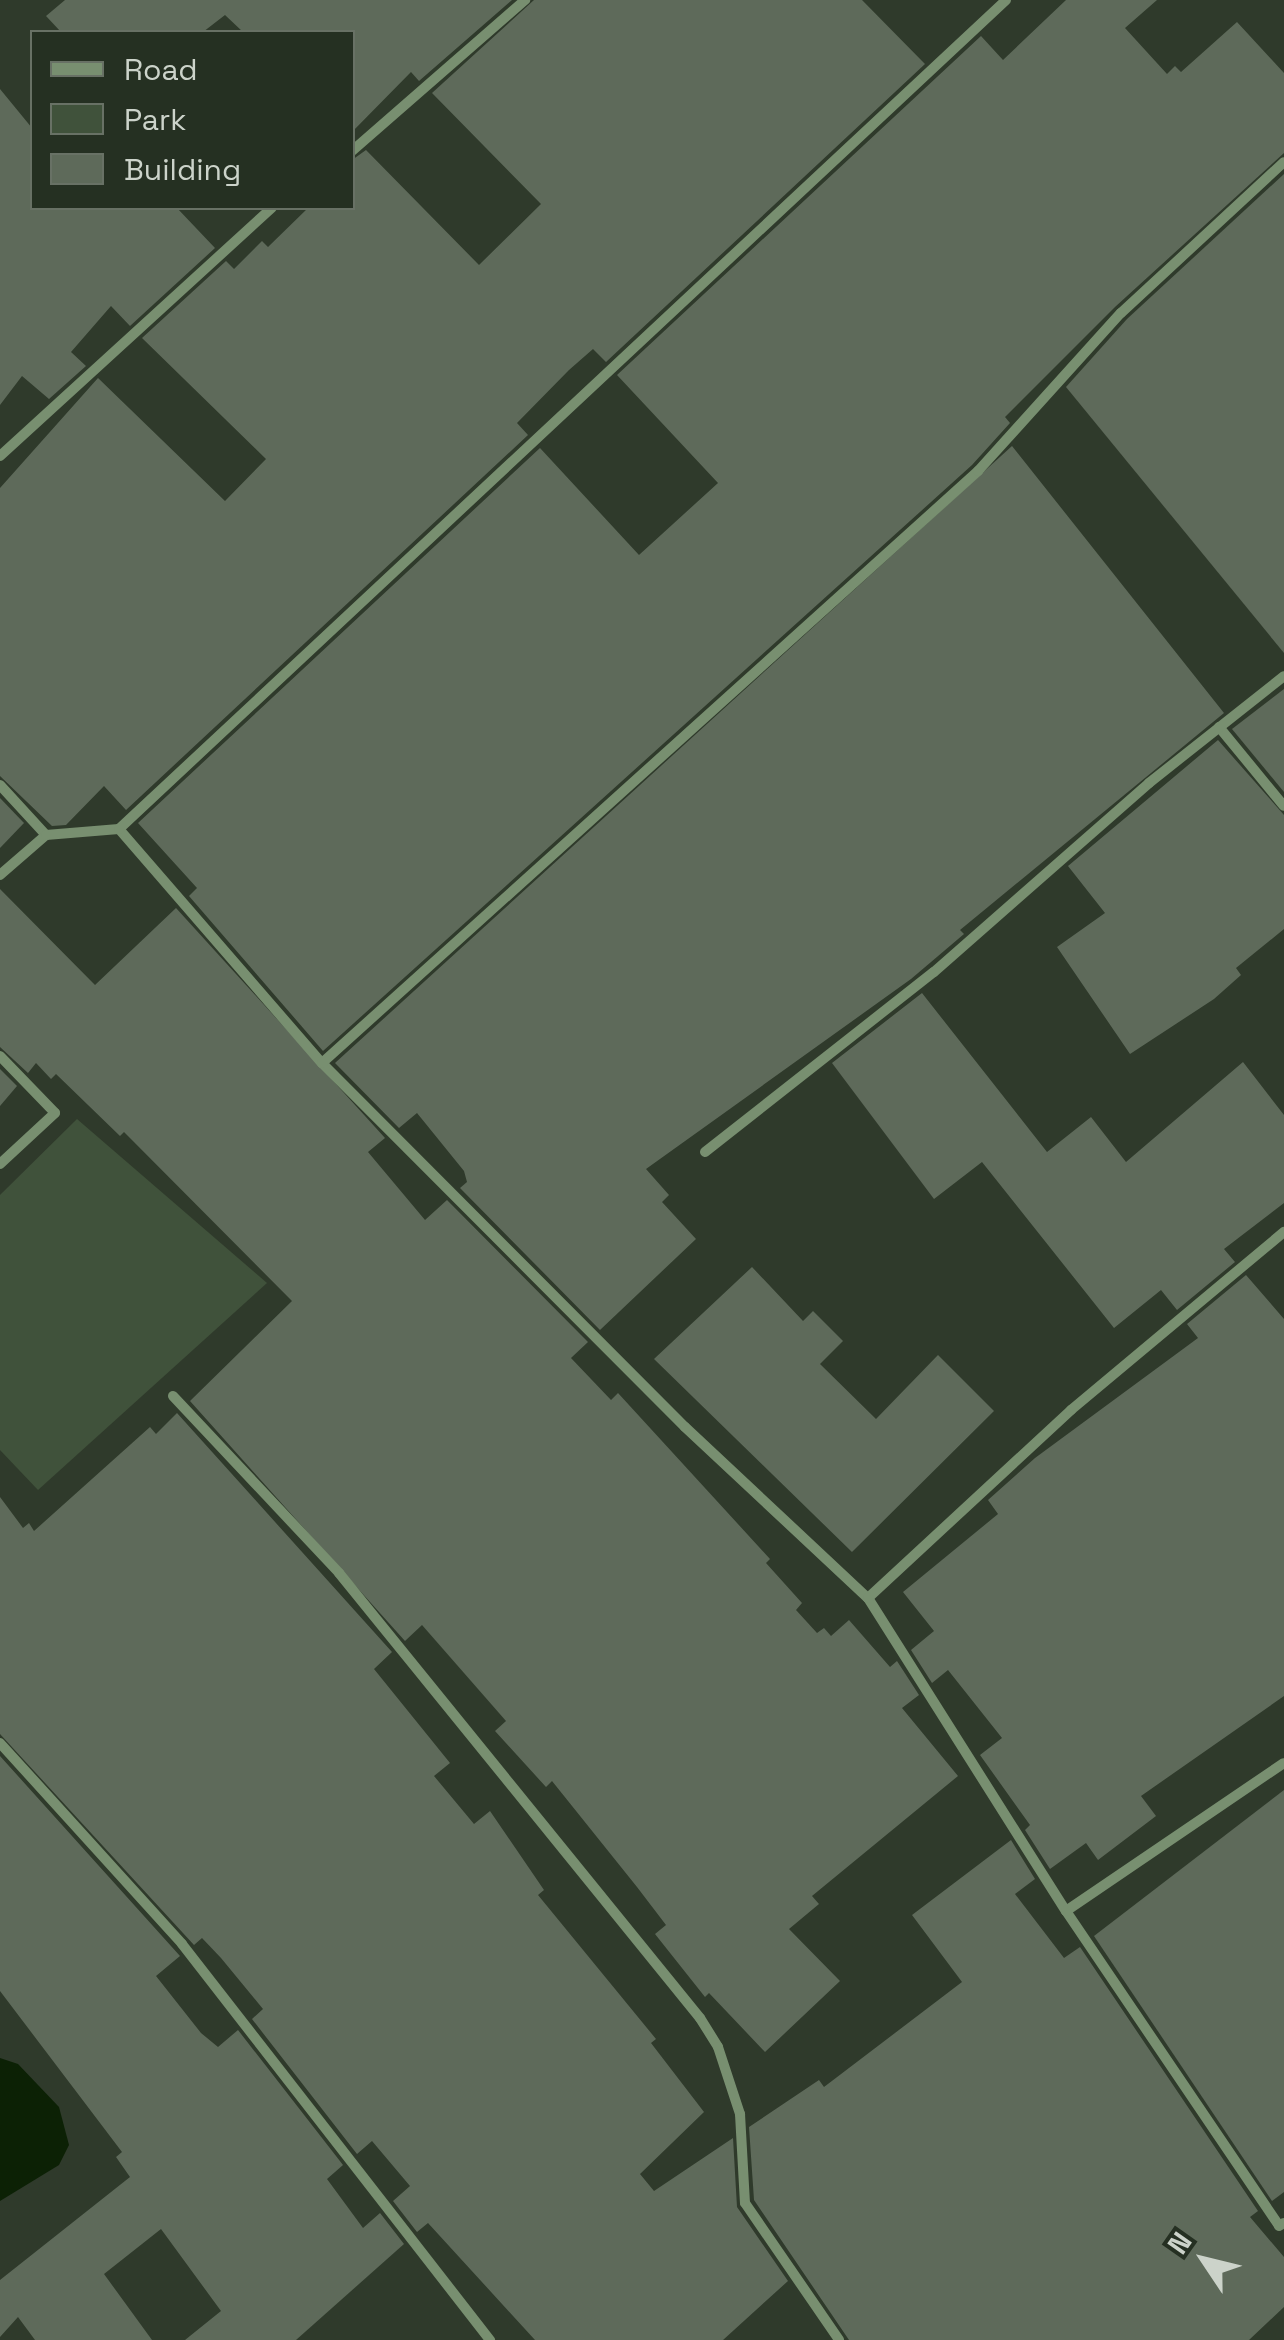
<!DOCTYPE html>
<style>
body{margin:0}
#map{position:relative;width:1284px;height:2340px;overflow:hidden;background:#2f3a2b;font-family:"Space Grotesk",sans-serif}
div>[style]{position:absolute}
.green>*{inset:0;background:#40523b}
.water>*{inset:0;background:#0c2105}
.building>*{inset:0;background:#5e6a5a}
.minor>*{height:10px;margin:-5px;padding:0 5px;transform-origin:5px;border-radius:5px;background:#788f70}
span{translate:-50% -50%;white-space:nowrap;text-align:center;line-height:1.15;-webkit-text-stroke:8px #253022;paint-order:stroke}
.legend{position:absolute;left:30px;top:30px;width:325px;height:180px;box-sizing:border-box;background:#253022;border:2px solid #687165;margin:0;padding:12px 18px;list-style:none;font-size:30px;color:#ccd3ca}
.legend li{display:flex;align-items:center;gap:20px;height:50px}
.legend b{width:50px;border:2px solid #687165}
.north{position:absolute;left:1154px;top:2210px;width:100px;height:100px;-webkit-text-stroke:8px #253022;paint-order:stroke;rotate:305deg;font-size:28px;font-weight:700;line-height:40px;text-align:center;color:#ccd3ca}
.north::after{content:'';display:block;margin:auto;width:35px;height:45px;background:#ccd3ca;clip-path:polygon(50% 0,100% 100%,50% 72%,0 100%)}
</style>
<div id="map">
<div class="green">
<div style="clip-path:polygon(77px 1119px,267px 1283px,38px 1490px,0 1450px,0 1195px)"></div>
</div>
<div class="water">
<div style="clip-path:polygon(0 2058px,18px 2064px,59px 2107px,69px 2145px,59px 2165px,0 2201px)"></div>
</div>
<div class="building">
<div style="clip-path:polygon(65px 0,512px 0,419px 81px,411px 72px,352px 132px,352px 32px,243px 32px,225px 15px,203px 32px,61px 32px,46px 16px)"></div>
<div style="clip-path:polygon(534px 0,862px 0,925px 64px,606px 362px,593px 349px,569px 370px,517px 423px,528px 435px,126px 810px,104px 786px,66px 825px,52px 826px,0 776px,0 488px,98px 378px,225px 501px,266px 459px,142px 338px,226px 261px,234px 269px,262px 241px,268px 247px,308px 208px,352px 208px,352px 160px,366px 150px,479px 265px,541px 204px,432px 93px)"></div>
<div style="clip-path:polygon(1066px 0,1157px 0,1125px 28px,1167px 74px,1175px 66px,1181px 72px,1237px 22px,1284px 73px,1284px 153px,1115px 307px,1005px 417px,1010px 423px,972px 465px,323px 1051px,189px 896px,197px 888px,138px 823px,540px 448px,639px 555px,718px 483px,617px 375px,981px 36px,1003px 60px)"></div>
<div style="clip-path:polygon(0 89px,32px 128px,32px 208px,177px 208px,215px 248px,130px 326px,111px 306px,71px 352px,86px 366px,49px 399px,22px 376px,0 405px)"></div>
<div style="clip-path:polygon(1284px 174px,1284px 653px,1066px 387px,1127px 319px)"></div>
<div style="clip-path:polygon(1012px 446px,1224px 713px,960px 930px,964px 934px,911px 979px,646px 1169px,669px 1195px,662px 1202px,696px 1239px,600px 1330px,460px 1188px,467px 1182px,464px 1171px,417px 1113px,399px 1128px,335px 1063px)"></div>
<div style="clip-path:polygon(1284px 689px,1284px 792px,1232px 729px)"></div>
<div style="clip-path:polygon(1218px 740px,1284px 815px,1284px 929px,1236px 968px,1241px 975px,1214px 999px,1130px 1054px,1057px 947px,1105px 913px,1068px 866px)"></div>
<div style="clip-path:polygon(0 798px,24px 823px,0 848px)"></div>
<div style="clip-path:polygon(0 889px,95px 985px,176px 908px,385px 1138px,368px 1152px,425px 1220px,447px 1200px,588px 1342px,571px 1358px,611px 1400px,618px 1393px,770px 1559px,766px 1563px,802px 1603px,796px 1610px,817px 1633px,824px 1628px,831px 1636px,849px 1620px,890px 1667px,897px 1661px,919px 1695px,902px 1708px,958px 1776px,812px 1896px,819px 1904px,789px 1929px,840px 1981px,765px 2052px,709px 1993px,705px 1997px,655px 1934px,666px 1925px,637px 1887px,552px 1781px,546px 1787px,495px 1731px,506px 1721px,422px 1625px,405px 1641px,190px 1401px,292px 1301px,124px 1132px,120px 1136px,56px 1074px,51px 1079px,36px 1063px,28px 1073px,0 1047px)"></div>
<div style="clip-path:polygon(922px 993px,1047px 1152px,1091px 1117px,1126px 1162px,1243px 1062px,1284px 1115px,1284px 1203px,1224px 1249px,1235px 1262px,1177px 1310px,1161px 1290px,1114px 1328px,982px 1162px,934px 1199px,832px 1063px)"></div>
<div style="clip-path:polygon(0 1069px,17px 1086px,0 1106px)"></div>
<div style="clip-path:polygon(752px 1267px,803px 1321px,813px 1311px,843px 1341px,820px 1364px,876px 1419px,938px 1355px,994px 1411px,852px 1552px,654px 1359px)"></div>
<div style="clip-path:polygon(1246px 1275px,1284px 1319px,1284px 1696px,1141px 1796px,1156px 1816px,1098px 1860px,1086px 1843px,1050px 1869px,1025px 1830px,1030px 1825px,980px 1755px,1002px 1738px,948px 1670px,932px 1683px,911px 1650px,934px 1631px,903px 1592px,998px 1514px,988px 1500px,1035px 1458px,1198px 1338px,1187px 1324px)"></div>
<div style="clip-path:polygon(177px 1413px,392px 1652px,374px 1669px,450px 1763px,434px 1776px,474px 1824px,490px 1811px,544px 1890px,538px 1895px,656px 2039px,651px 2043px,704px 2112px,640px 2174px,654px 2191px,733px 2138px,737px 2207px,788px 2281px,723px 2340px,535px 2340px,428px 2223px,417px 2232px,393px 2201px,410px 2186px,372px 2141px,357px 2154px,252px 2019px,263px 2009px,221px 1958px,202px 1938px,194px 1945px,0 1734px,0 1497px,23px 1528px,29px 1523px,34px 1531px,150px 1427px,156px 1434px)"></div>
<div style="clip-path:polygon(0 1756px,180px 1956px,156px 1976px,201px 2033px,218px 2047px,238px 2030px,343px 2165px,327px 2179px,363px 2228px,380px 2213px,404px 2244px,296px 2340px,185px 2340px,221px 2311px,161px 2229px,104px 2274px,152px 2340px,35px 2340px,18px 2317px,0 2337px,0 2280px,130px 2177px,116px 2157px,122px 2152px,0 1991px)"></div>
<div style="clip-path:polygon(1284px 1790px,1284px 2192px,1272px 2201px,1094px 1936px)"></div>
<div style="clip-path:polygon(1011px 1840px,1035px 1879px,1015px 1894px,1064px 1958px,1080px 1947px,1258px 2211px,1250px 2217px,1284px 2257px,1284px 2307px,1249px 2340px,849px 2340px,754px 2200px,749px 2127px,819px 2080px,824px 2087px,962px 1982px,912px 1915px)"></div>
</div>
<div class="minor">
<div style="left:352px;top:151px;width:230px;rotate:-41.1deg"></div>
<div style="left:0;top:456px;width:368px;rotate:-42.4deg"></div>
<div style="left:1219px;top:727px;width:102px;rotate:50.6deg"></div>
<div style="left:0;top:785px;width:68px;rotate:47.4deg"></div>
<div style="left:119px;top:829px;width:310px;rotate:49.1deg"></div>
<div style="left:322px;top:1063px;width:514px;rotate:45.08deg"></div>
<div style="left:685px;top:1427px;width:250px;rotate:43.1deg"></div>
<div style="left:868px;top:1598px;width:370px;rotate:57.7deg"></div>
<div style="left:1066px;top:1911px;width:380px;rotate:55.9deg"></div>
<div style="left:1279px;top:2226px;width:6px;rotate:-31deg"></div>
<div style="left:0;top:875px;width:61px;rotate:-41deg"></div>
<div style="left:46px;top:835px;width:73px;rotate:-4.7deg"></div>
<div style="left:119px;top:829px;width:1214px;rotate:-43.06deg"></div>
<div style="left:0;top:1056px;width:79px;rotate:46deg"></div>
<div style="left:55px;top:1113px;width:75px;rotate:137.2deg"></div>
<div style="left:322px;top:1063px;width:884px;rotate:-42.06deg"></div>
<div style="left:978px;top:471px;width:213px;rotate:-47.9deg"></div>
<div style="left:1121px;top:313px;width:222px;rotate:-42.8deg"></div>
<div style="left:705px;top:1152px;width:291px;rotate:-38.2deg"></div>
<div style="left:934px;top:972px;width:286px;rotate:-41.3deg"></div>
<div style="left:1149px;top:783px;width:172px;rotate:-38.4deg"></div>
<div style="left:173px;top:1396px;width:243px;rotate:46.8deg"></div>
<div style="left:339px;top:1573px;width:573px;rotate:50.95deg"></div>
<div style="left:700px;top:2018px;width:34px;rotate:58deg"></div>
<div style="left:718px;top:2047px;width:71px;rotate:71.8deg"></div>
<div style="left:740px;top:2114px;width:89px;rotate:86.8deg"></div>
<div style="left:745px;top:2203px;width:166px;rotate:55.5deg"></div>
<div style="left:868px;top:1598px;width:277px;rotate:-42.8deg"></div>
<div style="left:1071px;top:1410px;width:278px;rotate:-39.9deg"></div>
<div style="left:0;top:1743px;width:271px;rotate:47.8deg"></div>
<div style="left:182px;top:1944px;width:502px;rotate:52.13deg"></div>
<div style="left:1066px;top:1911px;width:263px;rotate:-34.2deg"></div>
</div>
<ul class="legend">
<li><b style="height:12px;background:#788f70"></b>Road</li>
<li><b style="height:28px;background:#40523b"></b>Park</li>
<li><b style="height:28px;background:#5e6a5a"></b>Building</li>
</ul>
<div class="north">N</div>
</div>
